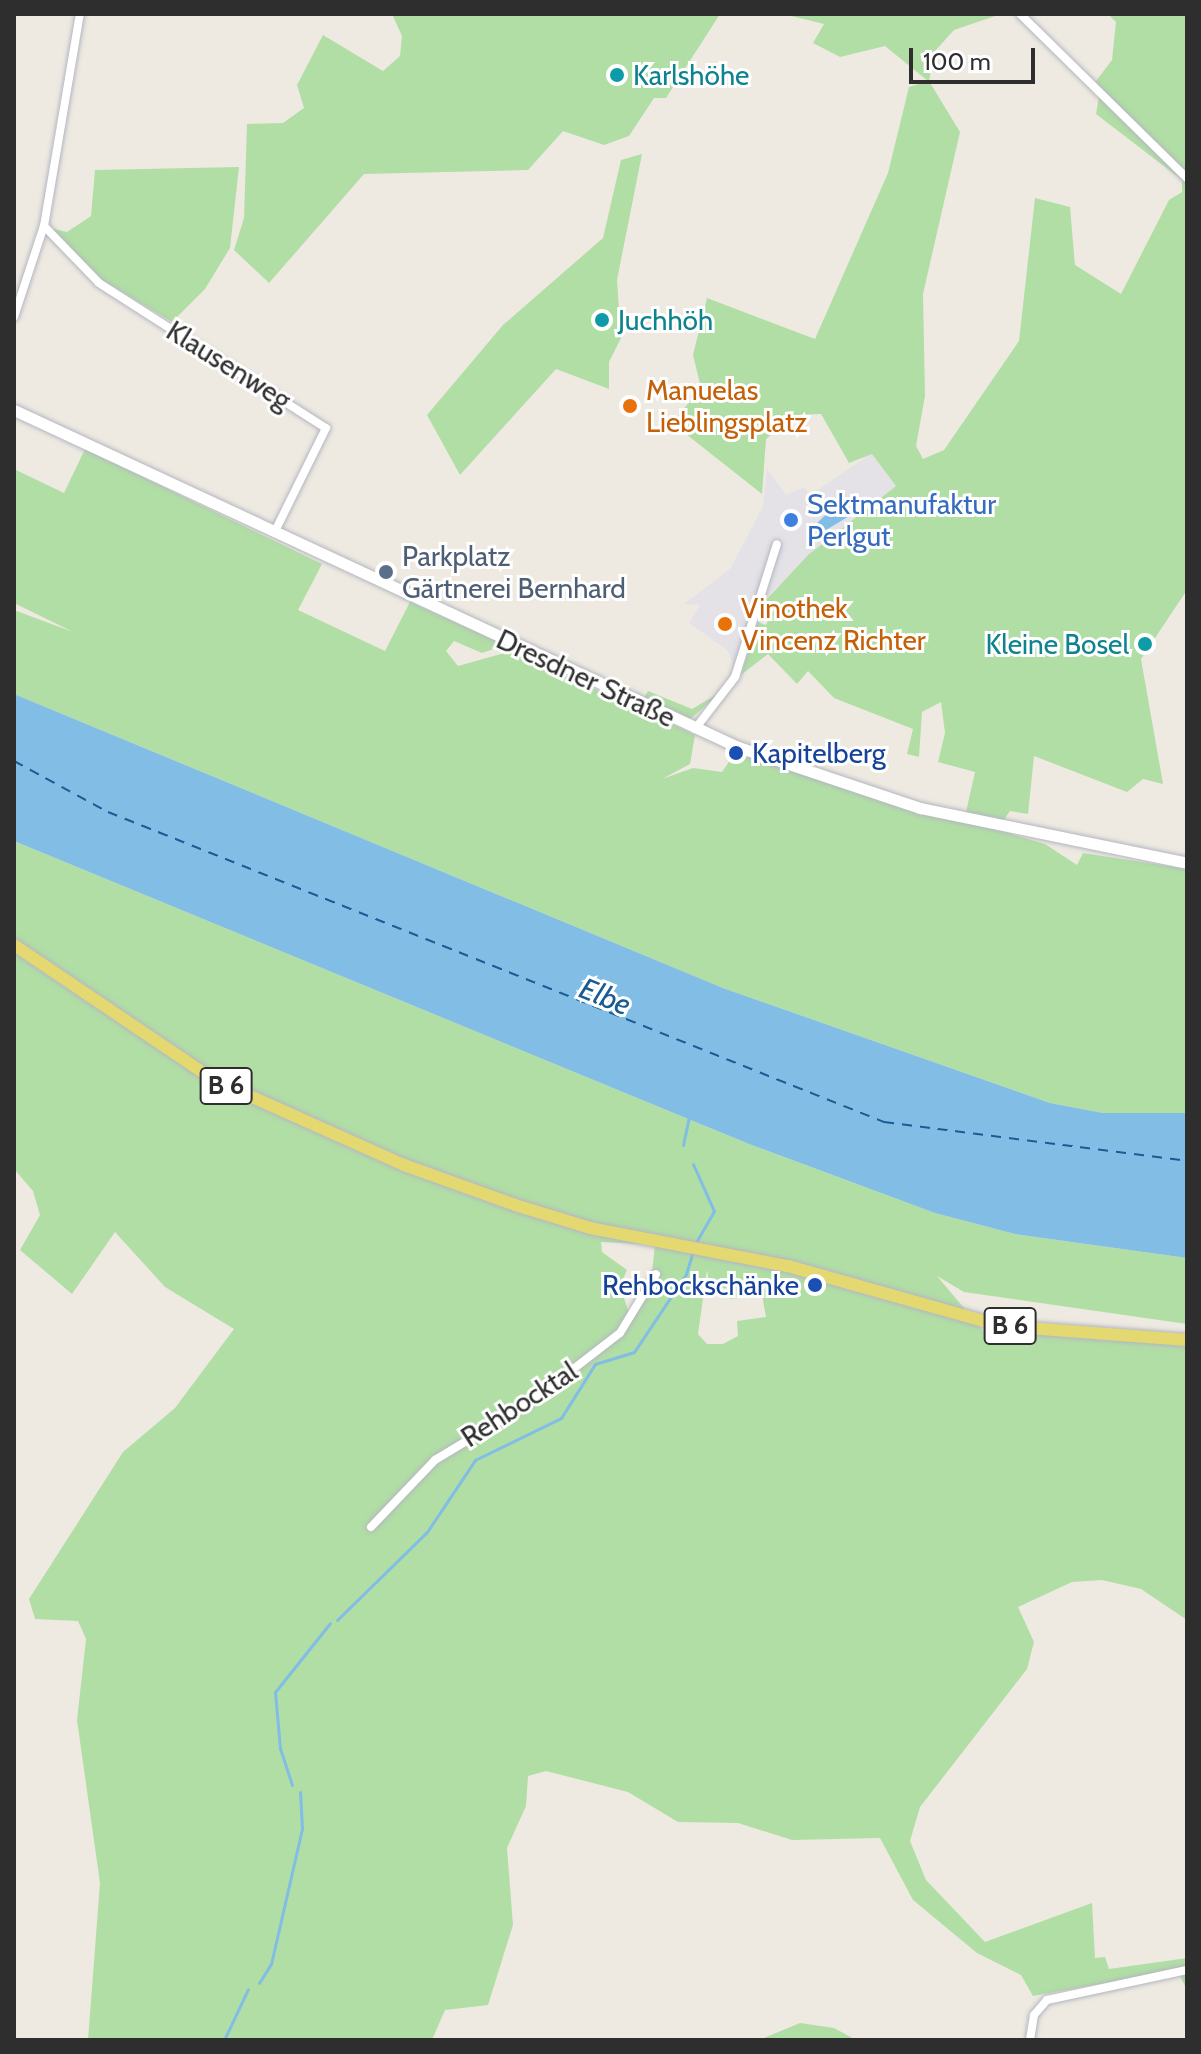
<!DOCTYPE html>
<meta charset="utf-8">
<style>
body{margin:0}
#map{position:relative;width:1201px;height:2054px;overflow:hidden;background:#eeeae2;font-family:Cabin,sans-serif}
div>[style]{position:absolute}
.industrial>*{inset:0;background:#e4e2e7}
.green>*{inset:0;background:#b1dea5}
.water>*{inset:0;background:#81bde4}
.stream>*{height:3px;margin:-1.5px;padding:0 1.5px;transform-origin:1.5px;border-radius:1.5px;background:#81bde4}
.ferry>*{height:2px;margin-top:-1px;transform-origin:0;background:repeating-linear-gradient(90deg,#1b5b94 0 10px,transparent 0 18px)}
.roads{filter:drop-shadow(0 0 2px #b5b6c0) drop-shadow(0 0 2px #b5b6c0)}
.street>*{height:8px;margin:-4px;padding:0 4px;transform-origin:4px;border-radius:4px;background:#fff}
.secondary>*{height:11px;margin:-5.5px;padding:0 5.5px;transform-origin:5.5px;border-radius:5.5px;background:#fff}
.primary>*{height:12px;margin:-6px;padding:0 6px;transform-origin:6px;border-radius:6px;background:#e4d871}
.dots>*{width:22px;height:22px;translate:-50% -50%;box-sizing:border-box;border:4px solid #fff;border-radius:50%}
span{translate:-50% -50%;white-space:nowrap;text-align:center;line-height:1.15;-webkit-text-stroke:6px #fff;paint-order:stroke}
.shield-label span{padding:2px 6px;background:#fff;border:2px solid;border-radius:6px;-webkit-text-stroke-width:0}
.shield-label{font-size:26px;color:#2e2e2e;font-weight:700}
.culture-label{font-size:28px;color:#0d838f}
.left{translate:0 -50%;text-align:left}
.right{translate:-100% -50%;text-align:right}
.street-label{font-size:28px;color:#2e2e2e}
.food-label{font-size:28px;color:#c56008}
.shop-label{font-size:28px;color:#366cbe}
.service-label{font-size:28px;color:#4e5e75}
.transit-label{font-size:28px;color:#164399}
.water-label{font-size:30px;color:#1b5b94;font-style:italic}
.frame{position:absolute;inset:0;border:16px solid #2e2e2e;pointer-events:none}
.scale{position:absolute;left:909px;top:48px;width:126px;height:36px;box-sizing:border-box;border:4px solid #2e2e2e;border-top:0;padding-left:10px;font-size:24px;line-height:28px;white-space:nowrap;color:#2e2e2e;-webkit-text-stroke:6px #fff;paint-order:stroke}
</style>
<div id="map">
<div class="industrial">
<div style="clip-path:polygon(872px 453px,896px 486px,808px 555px,766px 599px,736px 670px,727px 650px,689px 623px,700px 605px,684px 604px,731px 568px,763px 506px,767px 469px,786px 495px,805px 487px,809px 496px)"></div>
</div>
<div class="green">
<div style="clip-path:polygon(392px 14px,720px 14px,666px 98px,654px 98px,629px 136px,604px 145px,563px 131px,528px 170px,364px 174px,269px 283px,234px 250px,244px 218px,247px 124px,283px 123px,304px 108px,297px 85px,323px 35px,383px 71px,400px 56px,402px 36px)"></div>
<div style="clip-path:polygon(783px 14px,1001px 14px,954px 30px,935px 51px,929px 81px,960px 132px,923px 294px,925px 396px,916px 446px,923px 459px,944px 450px,1019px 341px,1035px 198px,1070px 207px,1075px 265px,1121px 294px,1169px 200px,1182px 192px,1182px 180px,1096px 114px,1100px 91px,1093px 85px,1112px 60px,1116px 22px,1108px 14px,1187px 14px,1187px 590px,1141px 659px,1163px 784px,1143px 779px,1127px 792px,1034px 756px,1028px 814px,1010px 811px,1003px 821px,966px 812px,975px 772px,938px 762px,945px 733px,941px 702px,922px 712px,919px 757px,907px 754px,913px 729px,834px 698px,808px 671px,797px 684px,768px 654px,741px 675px,757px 622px,766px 625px,774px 608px,766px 600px,808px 555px,896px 486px,872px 454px,849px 463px,821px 414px,795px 415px,766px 439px,762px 494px,672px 423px,701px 388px,693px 355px,707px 298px,815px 339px,888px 173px,909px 87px,928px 81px,885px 46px,840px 57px,813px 43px,824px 24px)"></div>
<div style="clip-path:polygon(642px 154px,617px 280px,621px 338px,609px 362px,609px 389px,556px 369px,460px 475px,427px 415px,503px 325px,603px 238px,621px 160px)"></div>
<div style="clip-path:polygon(239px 167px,230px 248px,205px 289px,172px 322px,99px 278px,49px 228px,67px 232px,91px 216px,95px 170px)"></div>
<div style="clip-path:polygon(85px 449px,322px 564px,298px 610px,385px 651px,410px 602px,505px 645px,482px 653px,454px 641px,446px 651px,458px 666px,512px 651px,695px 735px,690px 764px,662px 779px,693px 768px,722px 772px,735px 753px,1045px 844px,1077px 865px,1083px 853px,1187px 869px,1187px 1113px,1103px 1113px,1050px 1103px,723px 988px,14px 694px,14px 610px,73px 632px,14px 603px,14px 469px,64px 493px)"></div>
<div style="clip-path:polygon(724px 690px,689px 720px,643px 700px,648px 691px,692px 709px)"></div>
<div style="clip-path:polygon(evenodd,14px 841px,749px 1144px,935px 1213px,1015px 1234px,1187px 1258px,1187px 1324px,964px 1292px,937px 1276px,985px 1333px,1105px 1334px,1187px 1346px,1187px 1620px,1141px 1589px,1102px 1580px,1072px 1582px,1018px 1607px,1034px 1642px,1027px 1669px,920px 1807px,910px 1841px,926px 1880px,985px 1942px,1092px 1903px,1095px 1958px,1105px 1957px,1109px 1969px,1187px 1958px,1187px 1990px,1177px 1970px,1033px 1996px,1021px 1975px,977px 1953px,913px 1900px,880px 1838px,792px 1840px,738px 1823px,678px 1822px,628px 1792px,546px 1771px,528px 1776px,526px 1806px,507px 1848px,513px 1925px,488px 2005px,445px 2010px,432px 2040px,88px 2040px,100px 1883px,77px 1720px,86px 1639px,78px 1621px,35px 1619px,29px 1599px,123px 1452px,175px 1408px,234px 1329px,165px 1287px,115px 1232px,72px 1294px,20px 1250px,40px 1215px,33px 1191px,14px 1169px,14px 841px,601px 1242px,655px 1245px,652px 1273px,629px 1313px,620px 1286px,627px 1270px,602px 1252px,601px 1242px,14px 841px,707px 1270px,711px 1296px,717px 1287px,730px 1289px,730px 1299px,762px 1295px,766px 1317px,737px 1321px,738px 1336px,723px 1344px,707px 1344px,698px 1334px,707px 1270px)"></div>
<div style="clip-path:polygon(800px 2023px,834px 2028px,856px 2040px,759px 2040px)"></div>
</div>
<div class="water">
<div style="clip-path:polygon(840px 501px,854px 513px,818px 535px,813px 527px)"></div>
<div style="clip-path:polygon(14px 694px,723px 988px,1050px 1103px,1103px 1113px,1187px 1113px,1187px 1258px,1015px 1234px,935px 1213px,749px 1144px,14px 841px)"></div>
</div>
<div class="stream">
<div style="left:683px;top:1145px;width:29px;rotate:-78deg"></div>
<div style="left:693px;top:1164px;width:51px;rotate:65.9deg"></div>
<div style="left:714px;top:1211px;width:38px;rotate:120deg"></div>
<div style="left:337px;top:1620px;width:126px;rotate:-44.4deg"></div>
<div style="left:427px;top:1532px;width:87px;rotate:-56.3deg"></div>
<div style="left:475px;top:1460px;width:96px;rotate:-26deg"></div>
<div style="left:561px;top:1418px;width:64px;rotate:-57.8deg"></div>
<div style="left:595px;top:1364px;width:41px;rotate:-17.1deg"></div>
<div style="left:634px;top:1352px;width:94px;rotate:-56.3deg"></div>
<div style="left:686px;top:1274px;width:24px;rotate:-73deg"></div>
<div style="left:292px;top:1785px;width:38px;rotate:-108deg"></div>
<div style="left:280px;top:1749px;width:57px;rotate:-95deg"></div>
<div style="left:275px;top:1692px;width:88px;rotate:-51.4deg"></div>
<div style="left:259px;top:1983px;width:22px;rotate:-58deg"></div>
<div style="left:271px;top:1964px;width:139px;rotate:-77.1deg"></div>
<div style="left:302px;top:1829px;width:37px;rotate:-93deg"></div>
<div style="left:224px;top:2040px;width:56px;rotate:-64.8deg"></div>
</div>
<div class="ferry">
<div style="left:14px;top:761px;width:107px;rotate:28.5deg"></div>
<div style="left:108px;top:812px;width:836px;rotate:21.78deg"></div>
<div style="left:884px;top:1122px;width:305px;rotate:7.3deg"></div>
</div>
<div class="roads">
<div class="street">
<div style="left:1020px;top:14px;width:234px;rotate:44.5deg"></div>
<div style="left:44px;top:226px;width:79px;rotate:46deg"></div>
<div style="left:99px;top:283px;width:269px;rotate:32.6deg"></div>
<div style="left:326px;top:428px;width:117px;rotate:116.3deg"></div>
<div style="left:14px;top:317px;width:96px;rotate:-71.8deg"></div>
<div style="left:44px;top:226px;width:215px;rotate:-80.4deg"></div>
<div style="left:695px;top:729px;width:66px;rotate:-52.4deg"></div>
<div style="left:735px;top:677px;width:139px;rotate:-72.5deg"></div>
<div style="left:371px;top:1527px;width:93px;rotate:-46.3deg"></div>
<div style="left:435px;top:1460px;width:109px;rotate:-31.1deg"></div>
<div style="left:528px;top:1404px;width:116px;rotate:-37.7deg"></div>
<div style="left:620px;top:1333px;width:69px;rotate:-58.6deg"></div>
<div style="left:1030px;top:2040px;width:25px;rotate:-81deg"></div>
<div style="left:1034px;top:2015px;width:20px;rotate:-49deg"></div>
<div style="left:1047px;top:2000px;width:143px;rotate:-12.1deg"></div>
</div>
<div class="secondary">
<div style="left:14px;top:410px;width:799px;rotate:24.96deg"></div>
<div style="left:738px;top:747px;width:192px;rotate:18.5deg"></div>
<div style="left:920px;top:808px;width:273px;rotate:11.6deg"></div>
</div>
<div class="primary">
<div style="left:14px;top:945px;width:241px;rotate:34deg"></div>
<div style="left:214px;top:1080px;width:208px;rotate:24.1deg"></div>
<div style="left:404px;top:1165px;width:118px;rotate:19.8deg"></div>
<div style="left:515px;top:1205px;width:78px;rotate:17deg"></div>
<div style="left:590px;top:1228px;width:202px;rotate:10.9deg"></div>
<div style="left:788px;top:1266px;width:221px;rotate:15.7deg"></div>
<div style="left:1001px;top:1326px;width:187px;rotate:4.3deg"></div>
</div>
</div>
<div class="dots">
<div style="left:617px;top:75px;background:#0f9aa8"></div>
<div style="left:602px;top:320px;background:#0f9aa8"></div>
<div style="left:630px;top:406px;background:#e8710a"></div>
<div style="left:791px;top:520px;background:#3f7fe0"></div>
<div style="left:386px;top:572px;background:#5c6f8a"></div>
<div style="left:725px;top:624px;background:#e8710a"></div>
<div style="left:1145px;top:644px;background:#0f9aa8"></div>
<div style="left:736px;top:753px;background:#1a4fb4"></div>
<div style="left:815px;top:1285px;background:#1a4fb4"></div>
</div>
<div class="shield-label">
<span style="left:226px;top:1086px">B 6</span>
<span style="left:1010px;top:1326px">B 6</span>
</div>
<div class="culture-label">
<span class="left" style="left:633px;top:75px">Karlshöhe</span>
<span class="left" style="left:618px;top:320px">Juchhöh</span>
<span class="right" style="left:1129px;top:644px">Kleine Bosel</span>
</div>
<div class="street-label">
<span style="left:229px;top:365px;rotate:32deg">Klausenweg</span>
<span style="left:586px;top:678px;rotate:25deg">Dresdner Straße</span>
<span style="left:519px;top:1404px;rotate:-33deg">Rehbocktal</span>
</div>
<div class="food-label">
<span class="left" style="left:646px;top:406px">Manuelas<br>Lieblingsplatz</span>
<span class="left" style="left:741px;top:624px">Vinothek<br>Vincenz Richter</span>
</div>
<div class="shop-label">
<span class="left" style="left:807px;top:520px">Sektmanufaktur<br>Perlgut</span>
</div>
<div class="service-label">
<span class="left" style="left:402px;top:572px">Parkplatz<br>Gärtnerei Bernhard</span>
</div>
<div class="transit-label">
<span class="left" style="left:752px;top:753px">Kapitelberg</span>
<span class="right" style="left:799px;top:1285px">Rehbockschänke</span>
</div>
<div class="water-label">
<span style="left:605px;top:997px;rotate:22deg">Elbe</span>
</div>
<div class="frame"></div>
<div class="scale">100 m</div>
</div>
